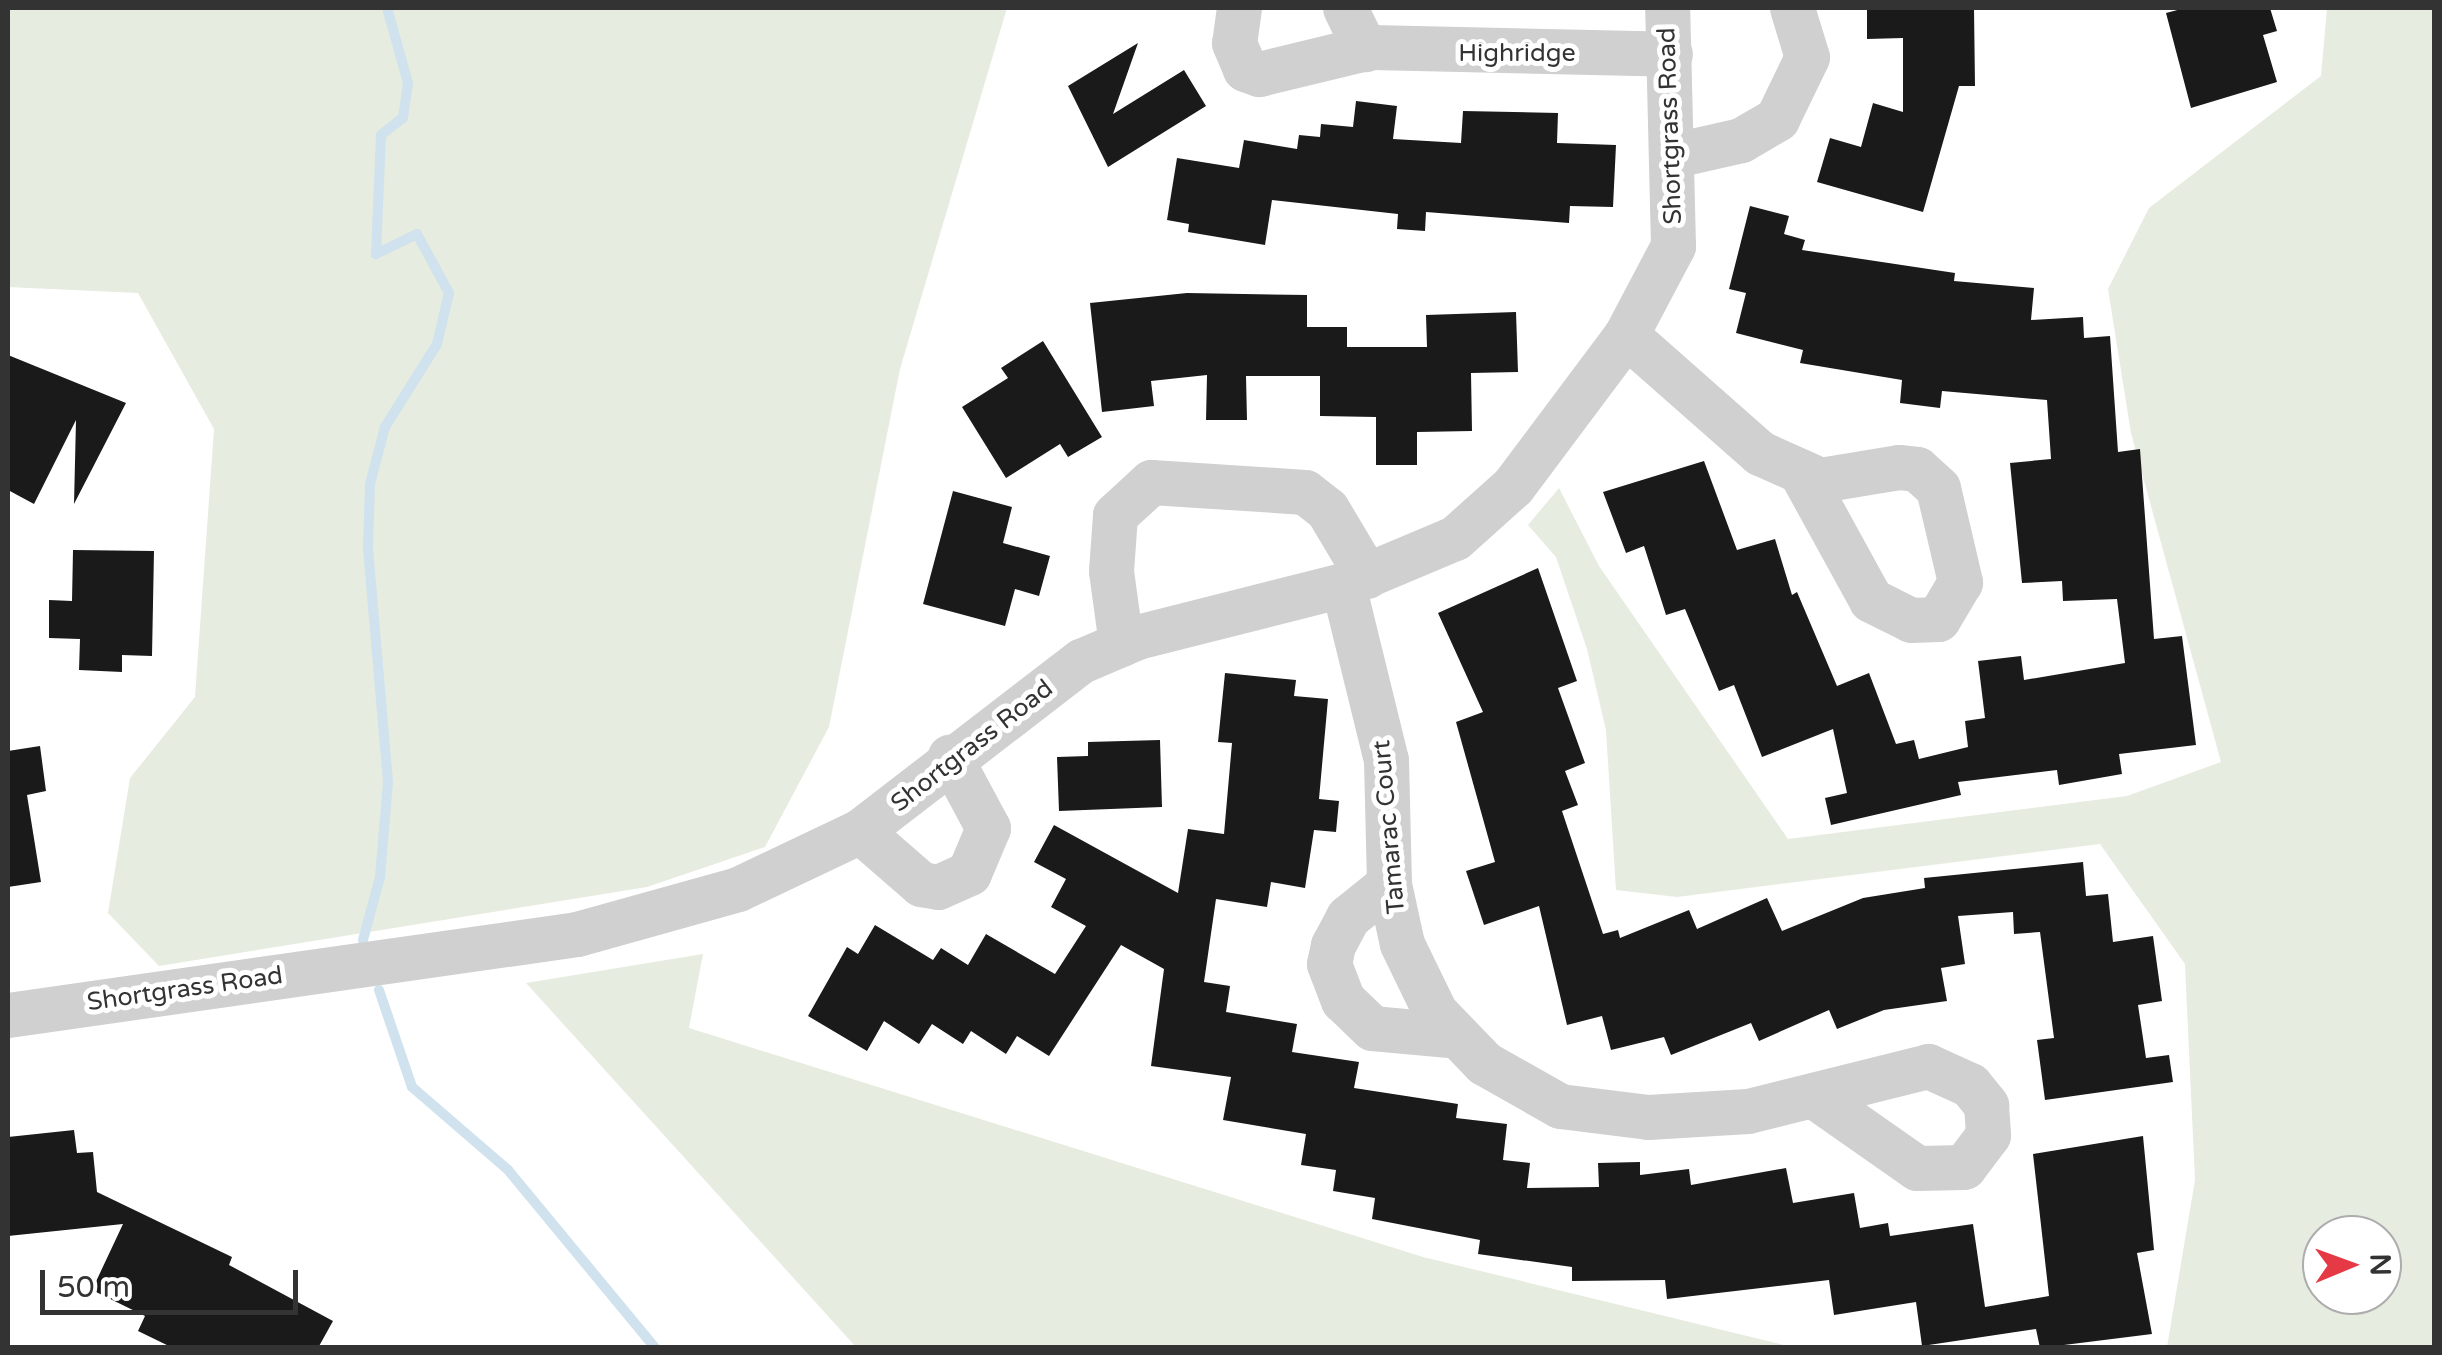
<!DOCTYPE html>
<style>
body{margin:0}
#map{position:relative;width:2442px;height:1355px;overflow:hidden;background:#fff;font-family:"Varela Round",sans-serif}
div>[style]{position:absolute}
.green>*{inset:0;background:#e6ecdf}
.stream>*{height:10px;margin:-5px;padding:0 5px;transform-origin:5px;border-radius:5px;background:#cfe2ee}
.building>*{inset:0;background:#1a1a1a}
.minor>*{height:45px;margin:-22.5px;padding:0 22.5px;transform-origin:22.5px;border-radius:22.5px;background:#d0d0d0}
span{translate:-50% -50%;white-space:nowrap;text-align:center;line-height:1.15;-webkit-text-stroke:10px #fff;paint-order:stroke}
.street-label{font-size:25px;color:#333}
.frame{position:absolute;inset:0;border:10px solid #333;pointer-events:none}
.north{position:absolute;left:2302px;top:1215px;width:100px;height:100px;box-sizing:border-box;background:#fff;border:2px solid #adadad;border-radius:50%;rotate:89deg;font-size:28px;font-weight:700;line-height:40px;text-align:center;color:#333}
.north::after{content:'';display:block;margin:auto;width:35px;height:45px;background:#e63946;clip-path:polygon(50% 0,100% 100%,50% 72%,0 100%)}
.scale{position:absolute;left:40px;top:1270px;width:258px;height:45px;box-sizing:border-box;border:5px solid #333;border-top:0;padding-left:12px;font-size:30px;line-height:35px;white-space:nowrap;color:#333;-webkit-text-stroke:8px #fff;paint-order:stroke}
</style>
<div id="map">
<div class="green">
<div style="clip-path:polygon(8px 8px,1007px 8px,900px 369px,829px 727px,765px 847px,647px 887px,159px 966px,108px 913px,130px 778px,195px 697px,214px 429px,138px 293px,8px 287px)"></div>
<div style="clip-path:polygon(evenodd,2327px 8px,2434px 8px,2434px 1347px,2167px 1347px,2195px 1180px,2185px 964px,2100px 844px,1677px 897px,1616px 890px,1606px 730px,1587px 649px,1556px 557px,1528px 525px,1559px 488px,1599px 566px,1788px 839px,2127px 796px,2221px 762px,2131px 433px,2108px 289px,2149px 208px,2321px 76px,2327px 8px,2322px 1235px,2382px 1235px,2382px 1295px,2322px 1295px,2322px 1235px)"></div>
<div style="clip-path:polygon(703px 954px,689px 1028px,1423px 1257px,1792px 1347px,856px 1347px,526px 983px)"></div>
</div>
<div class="stream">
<div style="left:363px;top:940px;width:65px;rotate:-74.9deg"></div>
<div style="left:380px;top:877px;width:95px;rotate:-85.2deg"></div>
<div style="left:388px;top:782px;width:236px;rotate:-94.9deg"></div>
<div style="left:368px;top:547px;width:63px;rotate:-88.2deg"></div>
<div style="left:370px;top:484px;width:59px;rotate:-75.3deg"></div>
<div style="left:385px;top:427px;width:98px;rotate:-57.9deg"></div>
<div style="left:437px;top:344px;width:52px;rotate:-76.8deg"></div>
<div style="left:449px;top:293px;width:67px;rotate:-118.5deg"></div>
<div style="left:417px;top:234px;width:46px;rotate:154deg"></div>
<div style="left:376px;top:254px;width:119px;rotate:-87.6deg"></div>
<div style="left:381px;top:135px;width:28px;rotate:-38deg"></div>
<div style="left:403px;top:118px;width:35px;rotate:-82deg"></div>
<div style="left:408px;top:83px;width:78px;rotate:-105.6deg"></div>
<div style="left:379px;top:990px;width:102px;rotate:71.2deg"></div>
<div style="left:412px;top:1087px;width:127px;rotate:40.8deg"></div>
<div style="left:508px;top:1170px;width:231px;rotate:50.4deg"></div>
</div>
<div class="building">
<div style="clip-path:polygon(1867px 8px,1974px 8px,1975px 86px,1959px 86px,1923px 212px,1817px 182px,1830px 138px,1861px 147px,1873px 103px,1903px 112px,1903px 38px,1867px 39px)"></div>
<div style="clip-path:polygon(2185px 8px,2270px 8px,2277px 31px,2263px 35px,2277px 82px,2191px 108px,2166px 13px)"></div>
<div style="clip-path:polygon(1138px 43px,1113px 114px,1184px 70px,1206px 106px,1108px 167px,1068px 86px)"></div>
<div style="clip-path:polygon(1356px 101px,1397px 106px,1393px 139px,1461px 143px,1463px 111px,1558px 113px,1557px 143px,1616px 145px,1613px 207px,1570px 206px,1569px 223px,1426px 212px,1425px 231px,1397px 229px,1398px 214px,1272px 200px,1265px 245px,1188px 232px,1189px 224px,1167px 220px,1177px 158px,1239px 168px,1244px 140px,1297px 149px,1299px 135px,1320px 137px,1321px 124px,1353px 127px)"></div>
<div style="clip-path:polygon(1750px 206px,1789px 216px,1784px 234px,1805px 240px,1802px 250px,1955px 273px,1954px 281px,2034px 288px,2031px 320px,2083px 317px,2084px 338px,2110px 336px,2118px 452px,2140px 449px,2154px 639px,2182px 636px,2196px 745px,2119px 754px,2122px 774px,2059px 785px,2057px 770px,1958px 782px,1961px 795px,1831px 825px,1825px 798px,1847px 793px,1833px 729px,1762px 757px,1734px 685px,1719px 691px,1685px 609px,1666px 615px,1644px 546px,1626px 553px,1603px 492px,1704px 461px,1737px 550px,1775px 539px,1792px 595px,1797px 592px,1837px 686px,1869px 673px,1896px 744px,1914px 740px,1919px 759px,1968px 747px,1965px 721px,1985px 718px,1978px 661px,2021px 656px,2024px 680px,2125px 663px,2117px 599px,2063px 601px,2062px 581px,2022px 583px,2010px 463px,2051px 459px,2047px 400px,1942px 391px,1940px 408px,1900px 403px,1902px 380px,1800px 363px,1803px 350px,1736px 333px,1746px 293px,1729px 289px)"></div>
<div style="clip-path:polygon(1187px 293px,1307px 295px,1307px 327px,1347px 327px,1347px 347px,1427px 347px,1426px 315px,1516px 312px,1518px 372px,1471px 373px,1472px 431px,1417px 432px,1417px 465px,1376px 465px,1376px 417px,1320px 416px,1320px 376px,1246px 376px,1247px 420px,1206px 420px,1207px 375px,1151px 381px,1154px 406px,1102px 412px,1090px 303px)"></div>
<div style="clip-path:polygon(1043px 341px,1102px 437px,1068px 457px,1060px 444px,1006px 478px,962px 407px,1008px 378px,1001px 368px)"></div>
<div style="clip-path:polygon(8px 355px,126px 403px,74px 504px,76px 420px,34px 504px,8px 490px)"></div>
<div style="clip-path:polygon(953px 491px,1012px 507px,1003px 543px,1050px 556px,1039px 596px,1015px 589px,1005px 626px,923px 604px)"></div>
<div style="clip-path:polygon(73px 550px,154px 551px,152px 656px,122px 655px,122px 672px,79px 670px,80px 639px,49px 638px,49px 600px,72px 601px)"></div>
<div style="clip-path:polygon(1538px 568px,1577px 681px,1558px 688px,1585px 763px,1565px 771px,1578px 805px,1562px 811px,1603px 934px,1618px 930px,1620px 938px,1689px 910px,1697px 929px,1767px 898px,1782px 931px,1863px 898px,1925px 888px,1924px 878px,2083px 862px,2086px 896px,2108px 894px,2113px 942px,2153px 936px,2162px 1001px,2138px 1005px,2146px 1058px,2169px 1055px,2173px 1082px,2045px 1100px,2037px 1040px,2054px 1038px,2040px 932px,2014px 934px,2013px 912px,1958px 916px,1965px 964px,1941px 968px,1947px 1001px,1884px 1010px,1837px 1029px,1829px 1010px,1759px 1041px,1751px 1023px,1671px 1055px,1664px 1037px,1611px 1050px,1602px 1016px,1567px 1025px,1539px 906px,1484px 925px,1466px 871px,1495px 862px,1456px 722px,1483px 712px,1438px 613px)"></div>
<div style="clip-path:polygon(1225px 673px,1296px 680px,1294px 696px,1328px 699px,1319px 799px,1339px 801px,1336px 832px,1314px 830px,1305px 888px,1271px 882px,1267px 907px,1216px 899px,1204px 982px,1230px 986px,1226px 1012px,1297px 1024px,1292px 1052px,1359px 1062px,1354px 1088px,1458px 1104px,1456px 1118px,1507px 1124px,1503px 1160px,1530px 1163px,1527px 1188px,1599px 1187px,1598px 1163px,1640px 1162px,1640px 1175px,1689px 1169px,1691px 1185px,1786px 1168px,1793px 1203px,1854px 1193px,1860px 1228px,1888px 1223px,1890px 1236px,1973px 1224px,1985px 1307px,2049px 1296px,2033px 1154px,2143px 1136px,2154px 1250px,2137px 1253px,2152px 1334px,2040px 1348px,2036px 1329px,1922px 1346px,1916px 1302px,1834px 1315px,1829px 1280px,1667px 1299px,1665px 1280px,1572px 1281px,1572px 1267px,1478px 1254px,1480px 1240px,1372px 1219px,1375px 1198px,1333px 1191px,1336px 1170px,1301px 1165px,1306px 1134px,1223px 1120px,1231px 1077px,1151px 1066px,1164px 969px,1121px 945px,1049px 1056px,1017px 1036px,1006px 1054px,971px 1031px,963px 1044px,932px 1024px,919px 1044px,884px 1021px,867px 1051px,808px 1016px,847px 947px,858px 954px,875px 925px,933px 960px,941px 948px,968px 965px,986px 934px,1055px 974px,1086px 926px,1051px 907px,1066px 879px,1034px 862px,1054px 825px,1178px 893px,1188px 829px,1224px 834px,1232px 743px,1218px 742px)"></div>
<div style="clip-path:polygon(1160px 740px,1162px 807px,1059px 811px,1057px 757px,1088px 756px,1088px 742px)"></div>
<div style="clip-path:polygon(40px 746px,46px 791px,27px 795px,41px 882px,8px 887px,8px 751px)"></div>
<div style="clip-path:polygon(74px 1130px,77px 1153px,93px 1152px,97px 1192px,232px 1257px,229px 1265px,333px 1321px,318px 1348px,173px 1348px,138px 1331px,145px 1316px,92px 1290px,123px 1224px,8px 1236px,8px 1137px)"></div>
</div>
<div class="minor">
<div style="left:1239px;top:8px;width:35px;rotate:98deg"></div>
<div style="left:1234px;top:43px;width:28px;rotate:67deg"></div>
<div style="left:1245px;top:69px;width:15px;rotate:20deg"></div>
<div style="left:1259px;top:74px;width:115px;rotate:-13.6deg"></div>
<div style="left:1371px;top:47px;width:299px;rotate:1.3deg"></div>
<div style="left:1345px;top:8px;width:46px;rotate:64deg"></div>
<div style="left:1675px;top:155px;width:68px;rotate:-12.8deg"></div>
<div style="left:1741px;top:140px;width:42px;rotate:-30.3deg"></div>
<div style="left:1777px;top:119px;width:69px;rotate:-64.2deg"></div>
<div style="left:1807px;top:57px;width:51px;rotate:-107deg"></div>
<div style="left:1626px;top:335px;width:179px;rotate:41.4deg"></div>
<div style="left:1760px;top:453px;width:66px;rotate:24.2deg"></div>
<div style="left:1820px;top:480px;width:80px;rotate:-9.3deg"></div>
<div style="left:1899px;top:467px;width:18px;rotate:6deg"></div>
<div style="left:1917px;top:469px;width:28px;rotate:42deg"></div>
<div style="left:1938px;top:488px;width:97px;rotate:76.8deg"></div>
<div style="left:1960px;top:582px;width:43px;rotate:120.7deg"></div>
<div style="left:1938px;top:619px;width:27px;rotate:178deg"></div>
<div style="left:1911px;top:620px;width:45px;rotate:-153.4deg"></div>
<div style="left:1871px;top:600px;width:147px;rotate:-118.8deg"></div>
<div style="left:1343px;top:585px;width:180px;rotate:76.2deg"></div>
<div style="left:1386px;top:760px;width:124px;rotate:88.6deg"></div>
<div style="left:1389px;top:884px;width:61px;rotate:77.8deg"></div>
<div style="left:1402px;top:944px;width:76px;rotate:64.1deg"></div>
<div style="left:1435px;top:1012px;width:71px;rotate:46.1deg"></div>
<div style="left:1484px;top:1063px;width:87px;rotate:29.5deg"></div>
<div style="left:1560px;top:1106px;width:89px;rotate:7.1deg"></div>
<div style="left:1648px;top:1117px;width:100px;rotate:-3.4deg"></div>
<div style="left:1748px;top:1111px;width:186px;rotate:-14deg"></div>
<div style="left:1928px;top:1066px;width:46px;rotate:24.3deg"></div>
<div style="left:1970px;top:1085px;width:26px;rotate:51deg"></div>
<div style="left:1986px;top:1105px;width:30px;rotate:86deg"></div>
<div style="left:1988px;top:1135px;width:40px;rotate:127deg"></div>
<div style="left:1964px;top:1167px;width:47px;rotate:178.8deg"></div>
<div style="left:1917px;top:1168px;width:126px;rotate:-145deg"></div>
<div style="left:1121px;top:644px;width:74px;rotate:-97.8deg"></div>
<div style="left:1111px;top:571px;width:56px;rotate:-85.9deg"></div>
<div style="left:1115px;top:515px;width:49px;rotate:-42.5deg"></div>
<div style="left:1151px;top:482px;width:154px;rotate:3.7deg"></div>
<div style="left:1305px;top:492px;width:28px;rotate:38deg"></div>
<div style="left:1327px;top:509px;width:78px;rotate:59.2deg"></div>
<div style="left:860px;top:831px;width:81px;rotate:41deg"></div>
<div style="left:921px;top:884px;width:17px;rotate:10deg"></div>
<div style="left:938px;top:887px;width:34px;rotate:-24deg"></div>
<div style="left:969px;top:873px;width:49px;rotate:-67.1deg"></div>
<div style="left:988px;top:828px;width:81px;rotate:-118.2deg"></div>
<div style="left:1389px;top:884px;width:53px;rotate:141.2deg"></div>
<div style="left:1348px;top:917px;width:32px;rotate:118deg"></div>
<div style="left:1333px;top:945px;width:19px;rotate:102deg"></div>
<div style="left:1329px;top:964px;width:39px;rotate:69deg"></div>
<div style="left:1343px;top:1000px;width:40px;rotate:44deg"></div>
<div style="left:1372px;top:1028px;width:86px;rotate:5.3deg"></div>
<div style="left:8px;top:1015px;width:575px;rotate:-8.1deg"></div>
<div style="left:577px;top:934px;width:167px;rotate:-15.6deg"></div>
<div style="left:738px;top:889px;width:135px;rotate:-25.4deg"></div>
<div style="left:860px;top:831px;width:279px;rotate:-37.6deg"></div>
<div style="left:1081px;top:661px;width:61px;rotate:-23.2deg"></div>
<div style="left:1137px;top:637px;width:212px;rotate:-14.2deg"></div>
<div style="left:1343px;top:585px;width:121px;rotate:-22.8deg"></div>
<div style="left:1455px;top:538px;width:78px;rotate:-41.9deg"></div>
<div style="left:1513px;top:486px;width:189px;rotate:-53.2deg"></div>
<div style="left:1626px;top:335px;width:101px;rotate:-62.2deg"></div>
<div style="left:1673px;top:246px;width:238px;rotate:-91.4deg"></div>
</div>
<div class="street-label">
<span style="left:1517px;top:53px">Highridge</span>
<span style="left:1670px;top:126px;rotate:-92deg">Shortgrass Road</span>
<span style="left:972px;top:746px;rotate:-38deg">Shortgrass Road</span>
<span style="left:1389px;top:827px;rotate:-95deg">Tamarac Court</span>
<span style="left:185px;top:989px;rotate:-8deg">Shortgrass Road</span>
</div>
<div class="frame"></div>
<div class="north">N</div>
<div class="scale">50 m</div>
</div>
